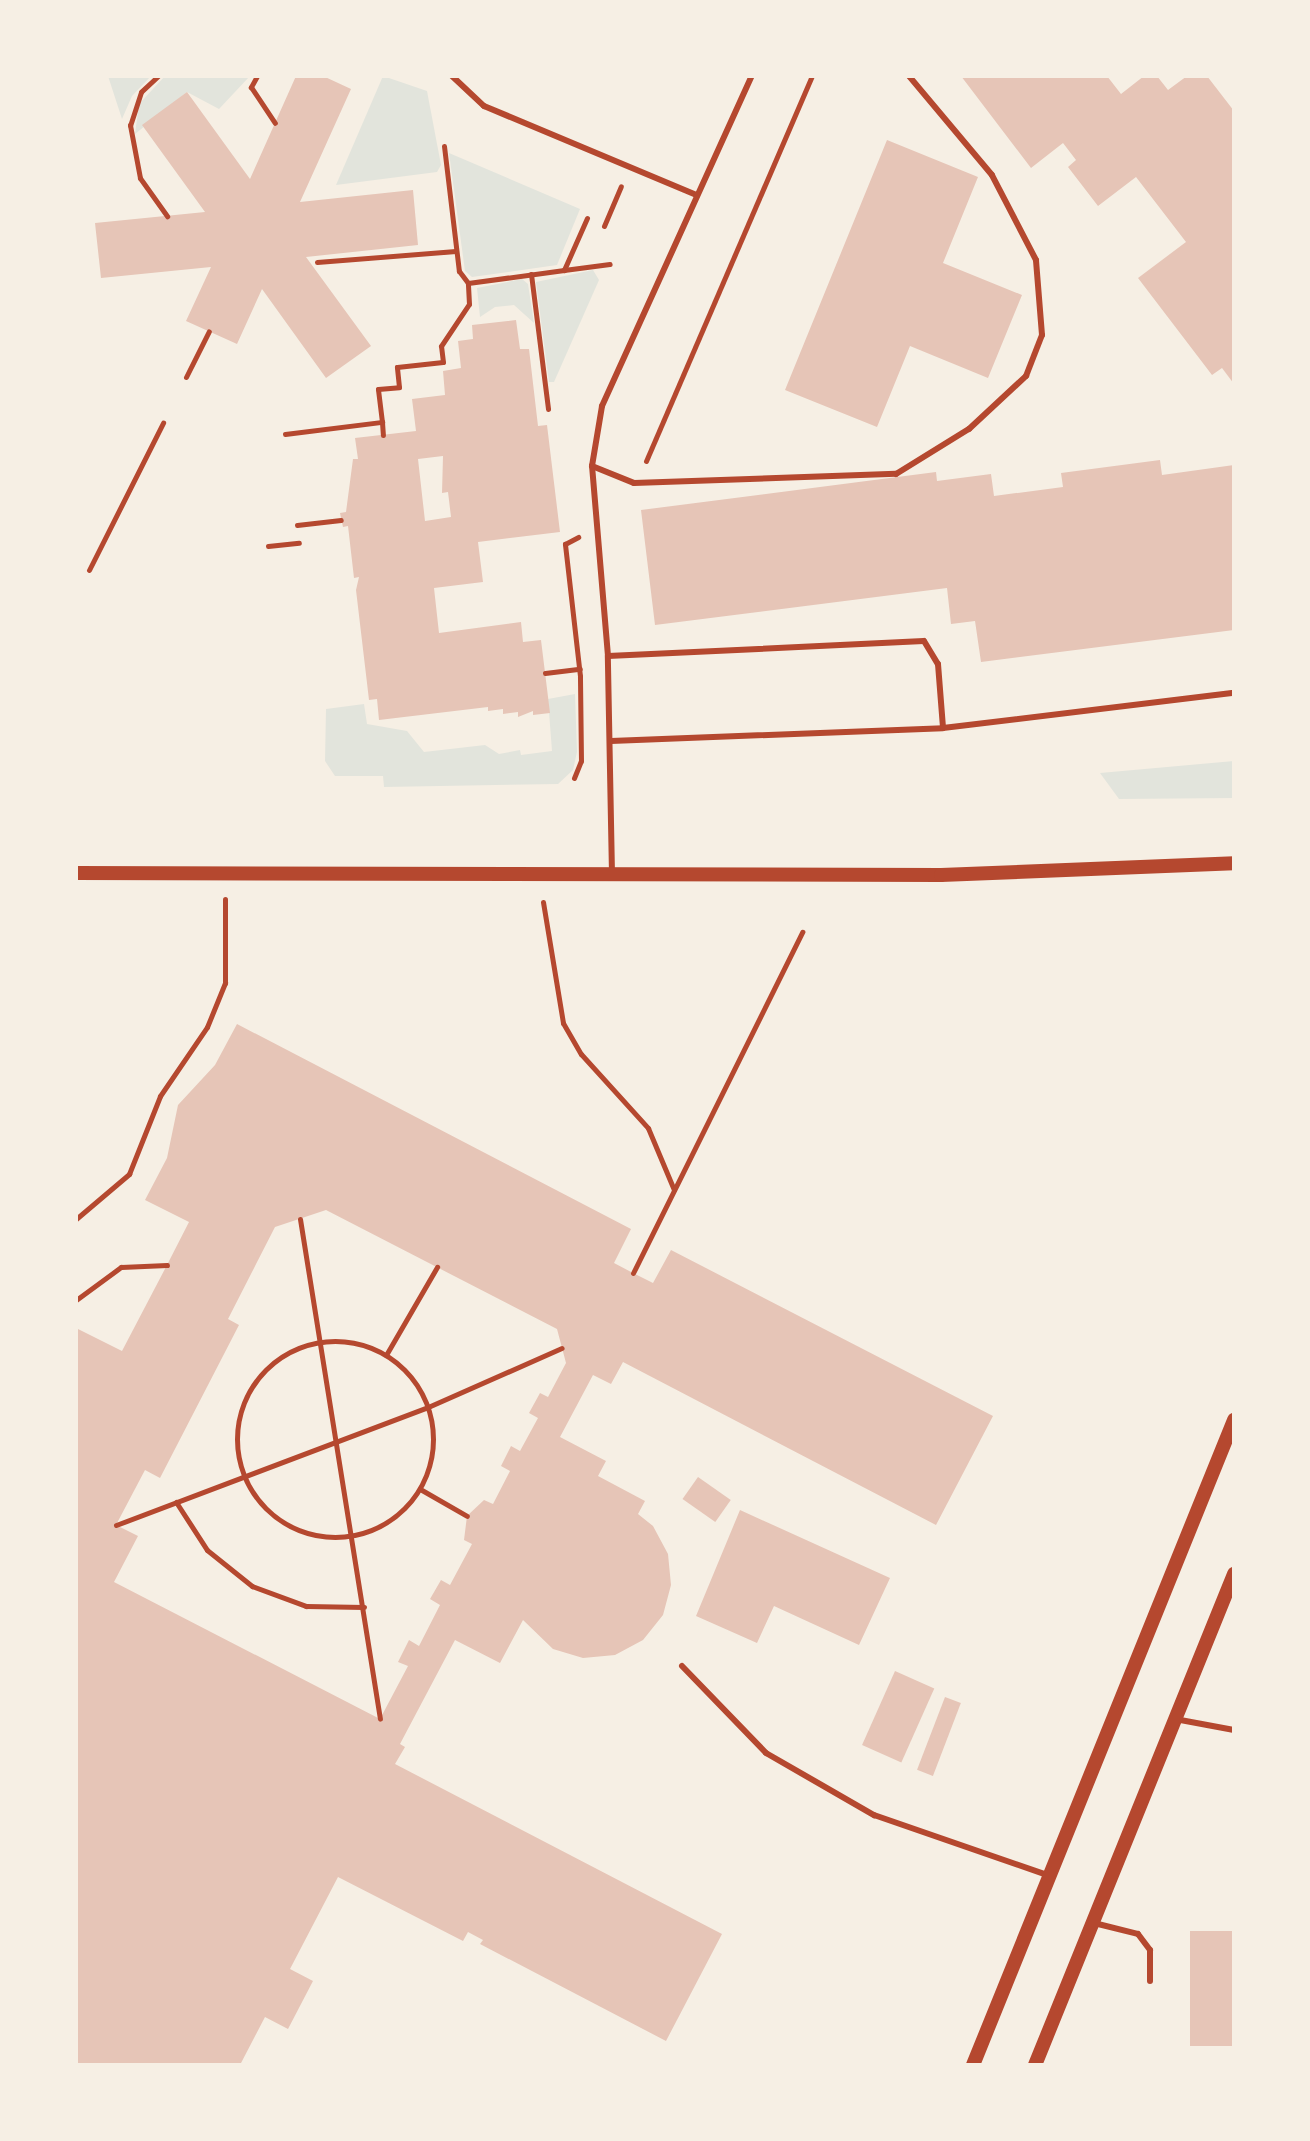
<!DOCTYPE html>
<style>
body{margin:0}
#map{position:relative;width:1310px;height:2141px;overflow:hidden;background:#f6efe4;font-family:Commissioner,sans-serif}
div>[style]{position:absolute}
.green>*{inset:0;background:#e2e4dc}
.building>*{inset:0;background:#e6c5b7;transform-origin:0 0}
.path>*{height:5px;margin:-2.5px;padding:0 2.5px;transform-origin:2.5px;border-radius:2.5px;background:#b5482f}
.path>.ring{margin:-2.5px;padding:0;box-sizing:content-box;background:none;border:5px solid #b5482f;border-radius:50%}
.service>*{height:6px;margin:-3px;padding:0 3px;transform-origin:3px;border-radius:3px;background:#b5482f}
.tertiary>*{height:14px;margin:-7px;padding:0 7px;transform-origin:7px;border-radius:7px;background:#b5482f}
span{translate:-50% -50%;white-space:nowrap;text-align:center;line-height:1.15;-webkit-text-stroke:6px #f6efe4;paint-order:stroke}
.frame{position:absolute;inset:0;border:78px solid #f6efe4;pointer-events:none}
</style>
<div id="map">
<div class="green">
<div style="clip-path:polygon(108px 76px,151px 76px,132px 96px,122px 119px)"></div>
<div style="clip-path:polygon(165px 76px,250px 76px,219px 109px,187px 92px,135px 134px,139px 104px)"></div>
<div style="clip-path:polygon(383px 76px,427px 91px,441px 165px,437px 172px,336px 185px)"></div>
<div style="clip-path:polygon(449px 153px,580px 209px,557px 265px,472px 277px,465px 271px)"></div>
<div style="clip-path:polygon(593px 270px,599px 280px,554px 382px,549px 382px,536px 282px)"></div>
<div style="clip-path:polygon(522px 279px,528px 284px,534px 323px,514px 305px,495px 307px,480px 317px,477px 288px)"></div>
<div style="clip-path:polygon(575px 694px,577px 752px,573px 770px,558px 784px,384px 787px,383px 776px,335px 776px,325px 761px,326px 709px,364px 704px,367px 724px,407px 731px,424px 752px,485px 745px,499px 754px,520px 750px,521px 755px,552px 751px,548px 699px)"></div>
<div style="clip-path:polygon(1234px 761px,1234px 798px,1119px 799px,1100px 773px)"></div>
</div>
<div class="building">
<div style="clip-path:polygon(296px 76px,323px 76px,351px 89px,300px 202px,413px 190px,418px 245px,306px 257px,371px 346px,326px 378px,262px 289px,237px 344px,186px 321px,211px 267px,101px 278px,95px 223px,205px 212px,142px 125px,187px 92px,250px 179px)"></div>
<div style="clip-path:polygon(961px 76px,1107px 76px,1121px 94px,1144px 76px,1157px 76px,1168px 90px,1187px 76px,1207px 76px,1234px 111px,1234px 384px,1222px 368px,1212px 375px,1138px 278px,1186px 242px,1136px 177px,1098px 206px,1068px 167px,1076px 160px,1063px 143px,1031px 168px)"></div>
<div style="clip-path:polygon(887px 140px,978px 177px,943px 263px,1022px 295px,988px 378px,910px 346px,877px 427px,785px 390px)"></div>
<div style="clip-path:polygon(evenodd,516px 320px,520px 349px,529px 349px,538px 426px,547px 425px,560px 532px,478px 542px,483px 582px,434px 588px,439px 633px,521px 622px,523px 642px,541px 640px,550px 713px,533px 715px,533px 711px,518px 717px,518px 712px,503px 714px,503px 709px,488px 711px,488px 707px,379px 720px,377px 699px,369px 700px,356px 590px,359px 577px,354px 578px,348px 526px,343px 527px,340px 513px,346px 512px,353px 459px,358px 459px,355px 438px,416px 431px,412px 399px,445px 395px,443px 371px,461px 368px,458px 341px,473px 339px,472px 325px,516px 320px,443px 456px,442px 493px,448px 492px,451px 517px,425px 521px,418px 459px,443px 456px)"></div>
<div style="clip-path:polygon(1160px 460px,1162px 475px,1234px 465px,1234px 630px,981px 662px,975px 621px,951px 624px,947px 588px,655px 625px,641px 510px,936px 472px,937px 481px,991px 474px,994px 496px,1063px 487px,1061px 473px)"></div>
<div style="clip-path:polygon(evenodd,237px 1024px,631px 1229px,614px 1263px,633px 1273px,653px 1283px,671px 1250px,993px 1416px,936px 1525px,623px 1362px,611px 1384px,593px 1375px,560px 1437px,606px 1461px,598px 1476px,645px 1501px,638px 1514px,653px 1526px,668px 1554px,671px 1585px,663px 1615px,643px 1640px,615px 1655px,583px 1658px,553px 1649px,523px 1620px,500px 1663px,455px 1640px,400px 1744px,405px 1747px,395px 1764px,722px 1934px,666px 2041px,480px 1944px,483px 1940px,468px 1932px,463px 1941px,338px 1877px,290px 1969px,313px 1981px,288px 2029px,265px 2017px,240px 2065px,76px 2065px,76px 1332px,78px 1329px,122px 1351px,167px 1265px,189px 1222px,145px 1200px,167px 1158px,178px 1105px,215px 1065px,237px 1024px,326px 1210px,557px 1329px,566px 1363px,548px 1397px,540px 1393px,529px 1413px,538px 1418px,520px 1451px,511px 1446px,501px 1466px,510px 1471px,493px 1504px,484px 1500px,467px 1516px,464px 1540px,472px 1544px,450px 1585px,441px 1580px,430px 1599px,440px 1605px,419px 1646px,409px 1640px,398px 1662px,408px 1666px,380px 1719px,114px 1582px,138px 1536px,116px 1525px,145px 1470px,160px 1478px,239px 1325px,228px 1319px,275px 1227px,326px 1210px)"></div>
<div style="left:698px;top:1477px;width:40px;height:27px;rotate:35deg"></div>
<div style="clip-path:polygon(740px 1510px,890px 1578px,859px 1645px,774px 1606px,757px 1643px,696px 1616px)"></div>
<div style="left:895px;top:1671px;width:43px;height:81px;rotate:24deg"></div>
<div style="left:945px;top:1697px;width:17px;height:78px;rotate:21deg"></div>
<div style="left:1190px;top:1931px;width:44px;height:115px"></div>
</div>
<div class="path">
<div style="left:158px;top:76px;width:23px;rotate:137deg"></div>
<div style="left:141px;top:92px;width:35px;rotate:108deg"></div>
<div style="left:130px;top:125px;width:54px;rotate:79.3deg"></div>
<div style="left:140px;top:178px;width:47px;rotate:54.6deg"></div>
<div style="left:257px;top:76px;width:13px;rotate:119deg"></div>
<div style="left:251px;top:87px;width:43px;rotate:56.3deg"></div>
<div style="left:444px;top:146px;width:126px;rotate:83.2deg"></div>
<div style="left:459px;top:271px;width:15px;rotate:53deg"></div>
<div style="left:468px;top:283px;width:97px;rotate:-7.7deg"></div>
<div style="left:587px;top:218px;width:57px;rotate:113.9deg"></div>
<div style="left:564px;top:270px;width:46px;rotate:-7.4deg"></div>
<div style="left:604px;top:226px;width:43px;rotate:-67deg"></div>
<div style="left:317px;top:262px;width:139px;rotate:-4.5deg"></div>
<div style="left:531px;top:274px;width:136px;rotate:82.8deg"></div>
<div style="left:186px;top:377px;width:51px;rotate:-63.4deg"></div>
<div style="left:382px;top:422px;width:13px;rotate:86deg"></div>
<div style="left:285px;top:434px;width:98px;rotate:-7.1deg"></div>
<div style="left:382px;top:422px;width:33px;rotate:-97deg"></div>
<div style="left:378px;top:389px;width:21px;rotate:-5deg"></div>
<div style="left:399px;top:387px;width:20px;rotate:-96deg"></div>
<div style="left:397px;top:367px;width:46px;rotate:-6.2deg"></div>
<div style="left:443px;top:362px;width:16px;rotate:-97deg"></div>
<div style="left:441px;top:346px;width:50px;rotate:-56.3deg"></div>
<div style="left:469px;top:304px;width:21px;rotate:-93deg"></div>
<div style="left:646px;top:461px;width:419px;rotate:-66.7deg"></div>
<div style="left:297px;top:525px;width:44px;rotate:-6.5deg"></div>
<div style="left:268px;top:546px;width:31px;rotate:-6deg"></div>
<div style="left:89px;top:570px;width:165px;rotate:-63.3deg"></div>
<div style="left:545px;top:673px;width:35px;rotate:-7deg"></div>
<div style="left:574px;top:778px;width:18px;rotate:-68deg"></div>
<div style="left:581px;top:761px;width:85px;rotate:-90.7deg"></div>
<div style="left:580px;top:676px;width:133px;rotate:-96.5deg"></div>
<div style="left:565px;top:544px;width:15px;rotate:-28deg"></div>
<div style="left:543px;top:902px;width:123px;rotate:80.6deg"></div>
<div style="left:563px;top:1023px;width:36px;rotate:60deg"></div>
<div style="left:581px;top:1054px;width:100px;rotate:47.8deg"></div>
<div style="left:648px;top:1128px;width:67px;rotate:67.2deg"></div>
<div style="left:76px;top:1219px;width:70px;rotate:-40.3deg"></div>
<div style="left:129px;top:1174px;width:84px;rotate:-68.3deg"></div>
<div style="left:160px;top:1096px;width:83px;rotate:-55.7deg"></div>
<div style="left:207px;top:1027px;width:48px;rotate:-67.8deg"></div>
<div style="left:225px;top:983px;width:84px;rotate:-90deg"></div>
<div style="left:300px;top:1219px;width:506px;rotate:80.91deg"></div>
<div style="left:633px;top:1273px;width:381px;rotate:-63.6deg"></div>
<div style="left:76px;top:1300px;width:56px;rotate:-36.3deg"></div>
<div style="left:121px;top:1267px;width:46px;rotate:-2.5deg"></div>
<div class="ring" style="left:237px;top:1341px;width:191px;height:191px"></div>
<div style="left:386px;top:1355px;width:102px;rotate:-59.9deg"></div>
<div style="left:420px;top:1489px;width:54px;rotate:29.9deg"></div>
<div style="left:176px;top:1502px;width:57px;rotate:57.1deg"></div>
<div style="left:207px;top:1550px;width:58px;rotate:38.7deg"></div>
<div style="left:252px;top:1586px;width:58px;rotate:20.3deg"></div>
<div style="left:306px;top:1606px;width:58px;rotate:1deg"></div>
<div style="left:116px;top:1525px;width:334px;rotate:-20.7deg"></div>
<div style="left:428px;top:1407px;width:146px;rotate:-23.8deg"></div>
</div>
<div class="service">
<div style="left:452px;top:76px;width:44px;rotate:43.2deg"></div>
<div style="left:484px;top:106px;width:231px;rotate:22.7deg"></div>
<div style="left:592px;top:466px;width:45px;rotate:22deg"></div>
<div style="left:634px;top:483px;width:262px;rotate:-2deg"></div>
<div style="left:896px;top:474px;width:86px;rotate:-31.7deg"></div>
<div style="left:969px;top:429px;width:78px;rotate:-42.9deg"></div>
<div style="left:1026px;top:376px;width:44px;rotate:-68.7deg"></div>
<div style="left:1042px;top:335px;width:75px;rotate:-94.6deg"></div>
<div style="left:1036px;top:260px;width:96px;rotate:-117.4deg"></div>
<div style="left:992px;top:175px;width:129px;rotate:-130deg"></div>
<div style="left:608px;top:656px;width:316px;rotate:-2.7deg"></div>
<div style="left:924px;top:641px;width:27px;rotate:59deg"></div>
<div style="left:938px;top:664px;width:64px;rotate:85.5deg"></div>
<div style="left:611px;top:741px;width:332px;rotate:-2.2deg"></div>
<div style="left:943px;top:728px;width:293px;rotate:-6.9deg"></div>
<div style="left:612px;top:874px;width:218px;rotate:-91.1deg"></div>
<div style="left:608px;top:656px;width:191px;rotate:-94.8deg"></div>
<div style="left:592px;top:466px;width:61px;rotate:-80.5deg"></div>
<div style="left:602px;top:406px;width:362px;rotate:-65.6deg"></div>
<div style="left:682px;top:1666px;width:121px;rotate:46deg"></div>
<div style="left:766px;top:1753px;width:125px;rotate:29.9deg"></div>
<div style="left:874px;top:1815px;width:183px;rotate:19.1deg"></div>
<div style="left:1175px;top:1719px;width:60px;rotate:10.6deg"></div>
<div style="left:1094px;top:1923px;width:45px;rotate:14deg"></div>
<div style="left:1138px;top:1934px;width:20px;rotate:53deg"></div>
<div style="left:1150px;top:1950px;width:31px;rotate:90deg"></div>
</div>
<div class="tertiary">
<div style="left:76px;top:873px;width:865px;rotate:0.13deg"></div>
<div style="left:941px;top:875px;width:293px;rotate:-2.3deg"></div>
<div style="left:973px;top:2065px;width:696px;rotate:-67.97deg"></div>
<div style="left:1035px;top:2065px;width:530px;rotate:-67.94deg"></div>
</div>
<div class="frame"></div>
</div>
